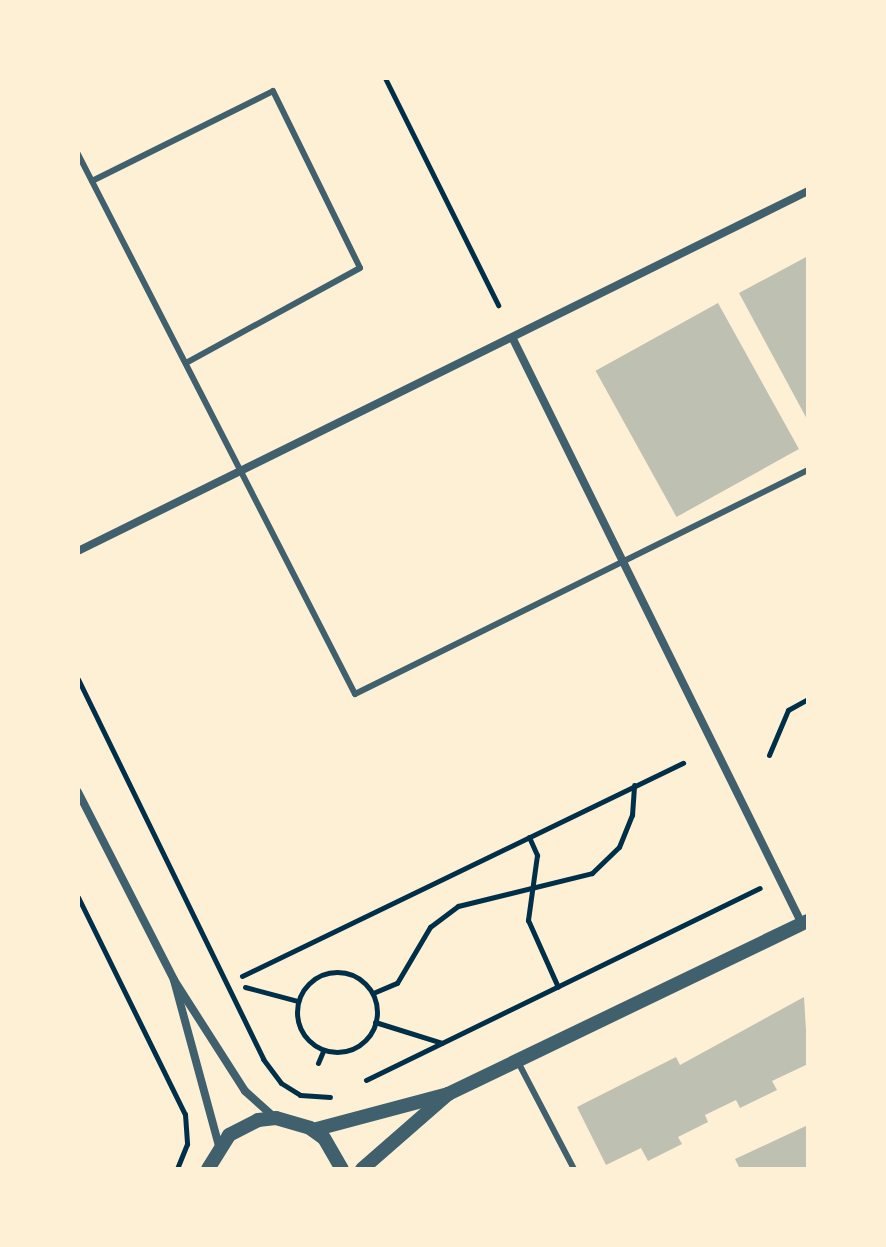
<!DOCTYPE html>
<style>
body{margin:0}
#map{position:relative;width:886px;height:1247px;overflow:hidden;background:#fdf0d5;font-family:Manrope,sans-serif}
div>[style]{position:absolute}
.building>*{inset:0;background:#bec0b2;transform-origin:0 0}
.path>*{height:5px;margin:-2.5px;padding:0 2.5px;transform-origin:2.5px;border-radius:2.5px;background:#003049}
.path>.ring{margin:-2.5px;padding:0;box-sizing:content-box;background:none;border:5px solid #003049;border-radius:50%}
.service>*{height:6px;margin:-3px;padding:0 3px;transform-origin:3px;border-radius:3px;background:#3f606c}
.minor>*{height:8px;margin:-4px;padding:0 4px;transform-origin:4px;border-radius:4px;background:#3f606c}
.tertiary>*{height:14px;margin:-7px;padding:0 7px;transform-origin:7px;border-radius:7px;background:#3f606c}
span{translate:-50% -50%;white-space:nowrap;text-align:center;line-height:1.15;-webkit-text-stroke:7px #fdf0d5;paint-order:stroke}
.frame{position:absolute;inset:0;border:80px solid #fdf0d5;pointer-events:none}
</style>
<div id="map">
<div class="building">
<div style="clip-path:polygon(808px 256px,808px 421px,739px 293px)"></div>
<div style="left:718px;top:303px;width:167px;height:140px;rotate:61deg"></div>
<div style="clip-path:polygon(804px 997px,808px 1064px,772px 1081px,777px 1090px,740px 1108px,736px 1100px,705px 1115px,708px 1122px,678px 1137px,682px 1144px,648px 1161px,641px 1148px,606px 1165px,577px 1107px,676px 1057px,680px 1065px)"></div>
<div style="clip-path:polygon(808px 1125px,808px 1169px,740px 1169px,735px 1159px)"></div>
</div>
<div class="path">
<div style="left:385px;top:78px;width:254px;rotate:63.5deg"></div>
<div style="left:78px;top:679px;width:423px;rotate:64deg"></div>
<div style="left:263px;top:1059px;width:30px;rotate:53deg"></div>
<div style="left:281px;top:1083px;width:22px;rotate:32deg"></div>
<div style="left:300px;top:1095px;width:30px;rotate:4deg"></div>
<div style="left:769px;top:755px;width:49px;rotate:-67.1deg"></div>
<div style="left:788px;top:710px;width:23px;rotate:-29deg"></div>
<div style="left:529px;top:837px;width:20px;rotate:66deg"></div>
<div style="left:537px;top:855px;width:66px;rotate:97.9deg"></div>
<div style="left:528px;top:920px;width:73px;rotate:65.9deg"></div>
<div style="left:78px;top:897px;width:242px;rotate:63.8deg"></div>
<div style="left:185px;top:1114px;width:30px;rotate:86deg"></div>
<div style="left:187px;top:1144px;width:27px;rotate:112deg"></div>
<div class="ring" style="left:297px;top:972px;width:75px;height:75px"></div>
<div style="left:242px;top:976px;width:490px;rotate:-25.8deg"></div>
<div style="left:245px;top:987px;width:55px;rotate:14.8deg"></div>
<div style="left:373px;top:993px;width:26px;rotate:-23deg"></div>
<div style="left:397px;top:983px;width:65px;rotate:-59.5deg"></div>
<div style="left:430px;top:927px;width:35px;rotate:-37deg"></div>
<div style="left:458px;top:906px;width:138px;rotate:-13.8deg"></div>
<div style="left:592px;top:873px;width:37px;rotate:-44deg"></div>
<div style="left:619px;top:847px;width:35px;rotate:-68deg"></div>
<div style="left:632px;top:815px;width:30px;rotate:-86deg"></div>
<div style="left:375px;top:1022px;width:70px;rotate:17.4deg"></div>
<div style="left:318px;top:1063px;width:13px;rotate:-67deg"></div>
<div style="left:366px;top:1080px;width:438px;rotate:-26deg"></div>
</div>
<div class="service">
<div style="left:78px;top:154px;width:607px;rotate:62.84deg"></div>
<div style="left:355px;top:694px;width:505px;rotate:-26.31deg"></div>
<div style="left:92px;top:181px;width:202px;rotate:-26.4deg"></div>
<div style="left:273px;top:91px;width:197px;rotate:63.8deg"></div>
<div style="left:360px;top:268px;width:198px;rotate:151.4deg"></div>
<div style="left:518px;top:1062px;width:121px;rotate:62.4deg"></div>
</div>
<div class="minor">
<div style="left:513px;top:339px;width:652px;rotate:63.71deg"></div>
<div style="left:78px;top:551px;width:814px;rotate:-26.25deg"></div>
<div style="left:78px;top:792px;width:211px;rotate:62.9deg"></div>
<div style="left:219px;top:1146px;width:172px;rotate:-105.2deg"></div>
<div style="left:174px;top:980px;width:132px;rotate:57.4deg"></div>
<div style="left:245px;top:1091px;width:40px;rotate:42deg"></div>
</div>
<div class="tertiary">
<div style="left:448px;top:1094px;width:399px;rotate:-25.7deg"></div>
<div style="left:313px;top:1130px;width:140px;rotate:-14.9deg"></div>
<div style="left:448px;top:1094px;width:114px;rotate:138.9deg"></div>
<div style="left:208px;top:1169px;width:40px;rotate:-58deg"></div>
<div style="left:229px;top:1135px;width:33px;rotate:-27deg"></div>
<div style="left:258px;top:1120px;width:18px;rotate:-6deg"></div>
<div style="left:276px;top:1118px;width:35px;rotate:16deg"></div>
<div style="left:310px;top:1128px;width:17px;rotate:36deg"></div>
<div style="left:324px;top:1138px;width:36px;rotate:60deg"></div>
</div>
<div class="frame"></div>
</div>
